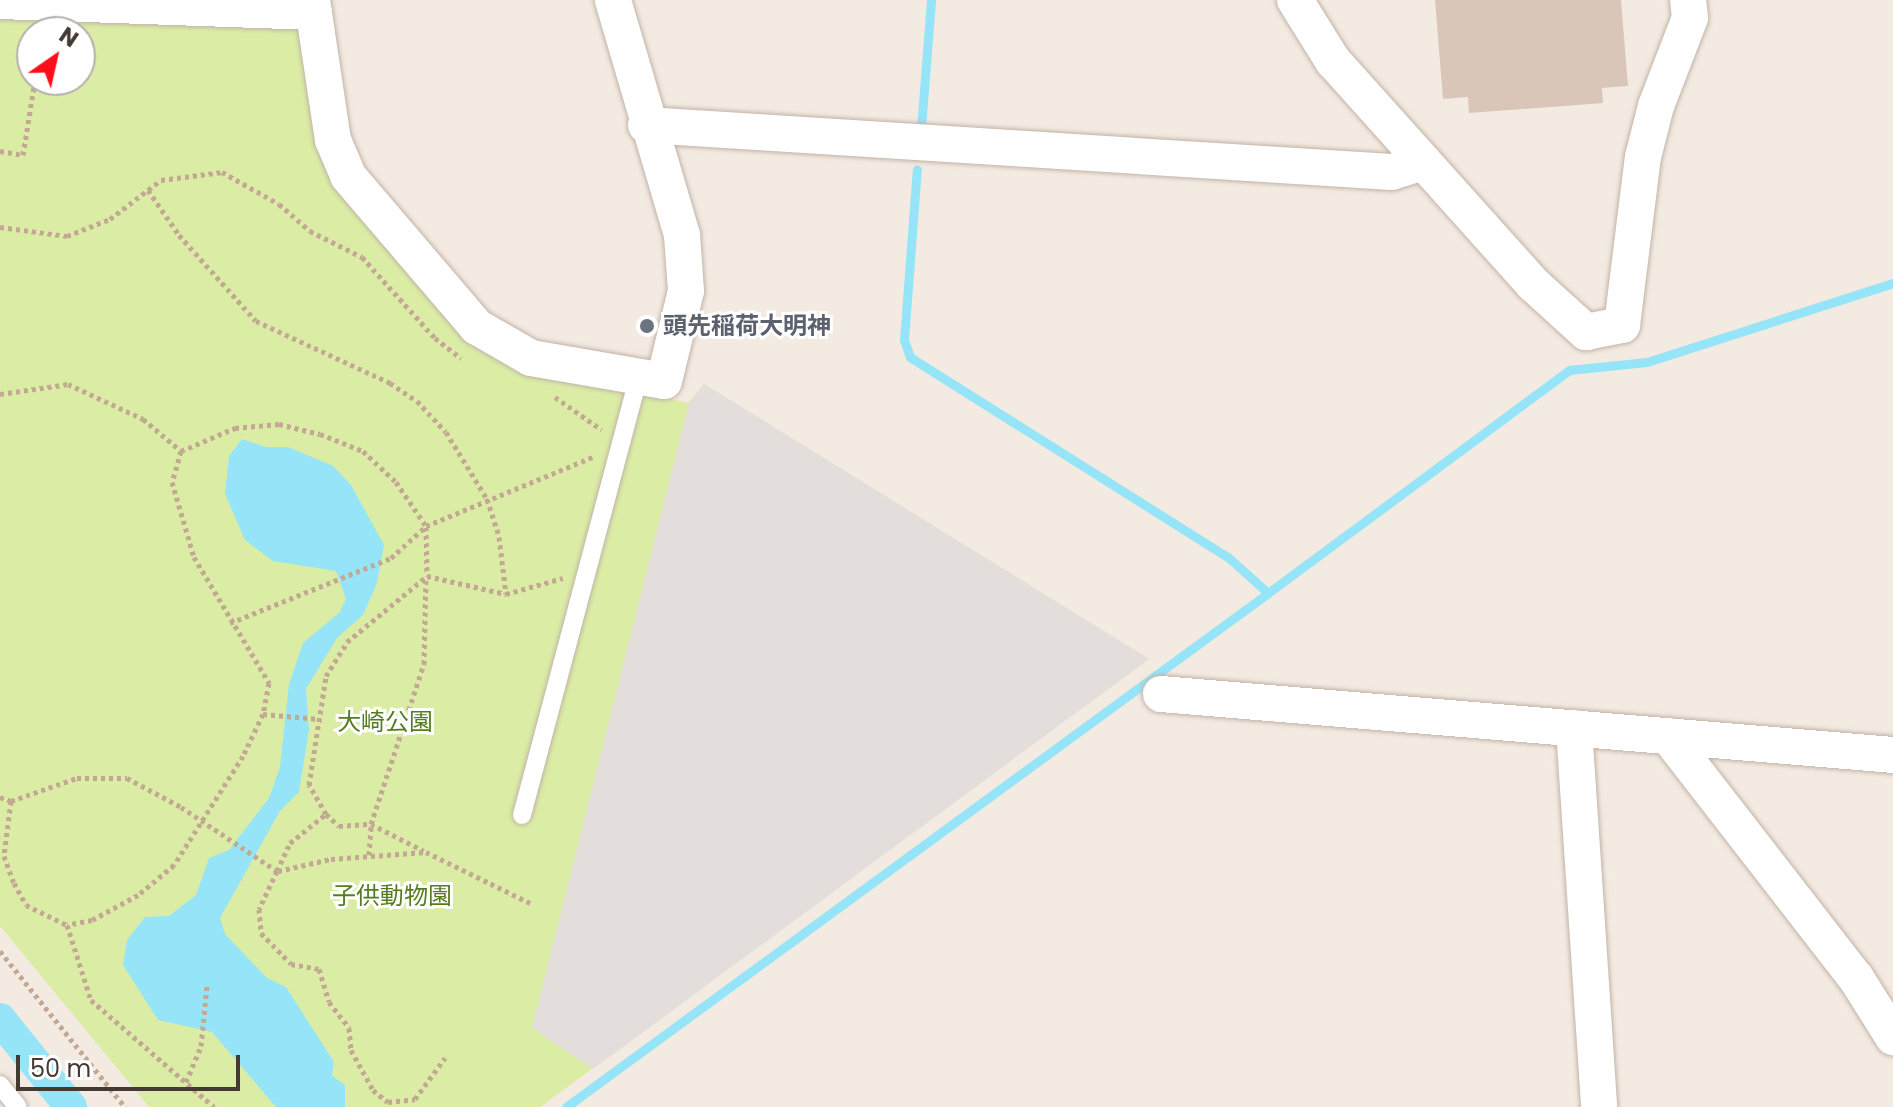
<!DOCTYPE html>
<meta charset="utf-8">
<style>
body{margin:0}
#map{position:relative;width:1893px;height:1107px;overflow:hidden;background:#f3eae2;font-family:Poppins,"Noto Sans JP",sans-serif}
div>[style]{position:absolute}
.green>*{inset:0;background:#dbeda5}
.parking>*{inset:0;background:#e3dedb}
.water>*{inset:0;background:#96e4f8}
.stream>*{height:9px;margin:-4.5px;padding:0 4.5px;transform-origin:4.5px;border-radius:4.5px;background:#96e4f8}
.canal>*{height:32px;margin:-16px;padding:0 16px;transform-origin:16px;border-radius:16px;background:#96e4f8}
.building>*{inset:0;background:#d9c6b9}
.path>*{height:5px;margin-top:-2.5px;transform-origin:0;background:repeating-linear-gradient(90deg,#c3a893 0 4px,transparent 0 8px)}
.roads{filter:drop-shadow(0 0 2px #c2b3a6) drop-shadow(0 0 2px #c2b3a6)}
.lane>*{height:18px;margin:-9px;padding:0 9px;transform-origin:9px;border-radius:9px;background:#fff}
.street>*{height:36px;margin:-18px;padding:0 18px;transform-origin:18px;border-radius:18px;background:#fff}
.dots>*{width:22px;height:22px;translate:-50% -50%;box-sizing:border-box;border:4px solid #fff;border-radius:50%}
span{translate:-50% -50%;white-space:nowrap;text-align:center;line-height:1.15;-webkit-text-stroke:6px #fff;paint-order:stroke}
.worship-label{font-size:24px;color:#5b616d;font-weight:700}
.left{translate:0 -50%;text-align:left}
.park-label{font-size:24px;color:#557d1f}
.north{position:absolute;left:16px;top:16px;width:80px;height:80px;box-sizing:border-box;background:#fff;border:2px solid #b5b0ad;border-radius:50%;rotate:34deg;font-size:22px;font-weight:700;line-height:32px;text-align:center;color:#453a32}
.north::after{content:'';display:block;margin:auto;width:28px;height:36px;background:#ff0d19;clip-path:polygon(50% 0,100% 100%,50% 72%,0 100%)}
.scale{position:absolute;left:16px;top:1055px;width:224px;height:36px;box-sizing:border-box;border:4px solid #453a32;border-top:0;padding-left:10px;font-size:24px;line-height:28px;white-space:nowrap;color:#453a32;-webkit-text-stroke:6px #fff;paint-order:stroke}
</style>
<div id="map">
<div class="green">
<div style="clip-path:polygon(evenodd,0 8px,288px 19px,305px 32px,326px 145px,529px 365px,688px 403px,704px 384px,1149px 659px,540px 1107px,149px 1107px,0 926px,0 8px,32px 32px,80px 32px,80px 80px,32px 80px,32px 32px)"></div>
</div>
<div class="parking">
<div style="clip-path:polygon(704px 384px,1149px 659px,593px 1069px,532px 1028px,689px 403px)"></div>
</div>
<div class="water">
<div style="clip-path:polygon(242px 439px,266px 447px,288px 447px,333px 466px,351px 485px,384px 545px,377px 583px,363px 615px,337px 638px,306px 689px,309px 730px,299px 792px,280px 811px,220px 918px,225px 934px,267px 978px,286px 987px,334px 1062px,332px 1076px,345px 1085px,345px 1107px,276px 1107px,212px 1032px,158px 1020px,123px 965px,127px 940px,145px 917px,169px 916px,196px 895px,209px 858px,229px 850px,269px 798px,280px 767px,289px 684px,303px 643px,340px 612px,346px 599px,336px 571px,273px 561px,245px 540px,225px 494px,229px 456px)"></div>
</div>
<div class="stream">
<div style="left:921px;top:128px;width:128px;rotate:-85.5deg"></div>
<div style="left:1268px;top:593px;width:375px;rotate:-36.5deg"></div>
<div style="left:1569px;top:370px;width:78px;rotate:-5.9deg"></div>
<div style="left:1647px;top:362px;width:258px;rotate:-17.8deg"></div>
<div style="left:566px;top:1107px;width:870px;rotate:-36.21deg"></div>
<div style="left:1268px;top:593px;width:52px;rotate:-138.1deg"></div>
<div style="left:1229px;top:558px;width:377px;rotate:-147.8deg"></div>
<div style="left:910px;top:357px;width:18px;rotate:-109deg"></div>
<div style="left:904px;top:340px;width:171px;rotate:-85.7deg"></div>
</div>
<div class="canal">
<div style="left:0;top:1019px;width:113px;rotate:51.1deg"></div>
</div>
<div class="building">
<div style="clip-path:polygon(1435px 0,1621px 0,1628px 86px,1602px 88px,1603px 103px,1469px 113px,1468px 97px,1443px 99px)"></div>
</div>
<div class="path">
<div style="left:0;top:151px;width:23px;rotate:10deg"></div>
<div style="left:23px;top:155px;width:76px;rotate:-80.9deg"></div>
<div style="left:148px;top:190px;width:55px;rotate:55.4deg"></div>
<div style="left:179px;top:235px;width:115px;rotate:48.2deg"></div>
<div style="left:256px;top:321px;width:148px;rotate:24.8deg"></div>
<div style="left:390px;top:383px;width:32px;rotate:34deg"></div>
<div style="left:417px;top:401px;width:42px;rotate:46.9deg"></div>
<div style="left:446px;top:432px;width:79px;rotate:58.5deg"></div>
<div style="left:487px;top:499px;width:40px;rotate:72deg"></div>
<div style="left:499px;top:537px;width:57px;rotate:83deg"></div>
<div style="left:0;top:227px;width:68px;rotate:7.7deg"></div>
<div style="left:67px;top:236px;width:46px;rotate:-21.6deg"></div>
<div style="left:110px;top:219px;width:64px;rotate:-37.4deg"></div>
<div style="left:161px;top:180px;width:62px;rotate:-7.5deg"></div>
<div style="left:222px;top:172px;width:65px;rotate:29.3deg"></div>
<div style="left:279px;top:204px;width:41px;rotate:41.1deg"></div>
<div style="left:310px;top:231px;width:58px;rotate:26.6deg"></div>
<div style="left:362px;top:257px;width:109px;rotate:48deg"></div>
<div style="left:435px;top:338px;width:33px;rotate:38deg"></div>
<div style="left:0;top:394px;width:69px;rotate:-8.4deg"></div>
<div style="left:68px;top:384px;width:83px;rotate:25deg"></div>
<div style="left:143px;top:419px;width:50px;rotate:40.1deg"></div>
<div style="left:181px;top:451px;width:32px;rotate:106deg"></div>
<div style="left:172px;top:482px;width:78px;rotate:73.7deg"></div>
<div style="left:194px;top:557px;width:147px;rotate:59.2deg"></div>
<div style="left:269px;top:683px;width:32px;rotate:101deg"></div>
<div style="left:263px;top:714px;width:47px;rotate:115.5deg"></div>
<div style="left:243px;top:756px;width:129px;rotate:122.3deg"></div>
<div style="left:174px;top:865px;width:47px;rotate:140.2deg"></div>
<div style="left:138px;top:895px;width:52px;rotate:151.5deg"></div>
<div style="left:92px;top:920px;width:25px;rotate:169deg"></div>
<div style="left:555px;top:397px;width:57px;rotate:35.1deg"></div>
<div style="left:181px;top:451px;width:59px;rotate:-23.1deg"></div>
<div style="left:235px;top:428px;width:44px;rotate:-5.2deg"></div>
<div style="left:279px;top:424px;width:42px;rotate:13.7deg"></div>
<div style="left:320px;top:434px;width:46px;rotate:21.6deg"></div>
<div style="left:363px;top:451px;width:45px;rotate:43.2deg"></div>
<div style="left:396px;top:482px;width:53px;rotate:55.7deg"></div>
<div style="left:426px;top:526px;width:183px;rotate:-22.5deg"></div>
<div style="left:426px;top:527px;width:49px;rotate:88.8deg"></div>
<div style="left:427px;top:576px;width:81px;rotate:12.8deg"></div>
<div style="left:506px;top:594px;width:59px;rotate:-15.7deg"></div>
<div style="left:230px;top:623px;width:174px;rotate:-22deg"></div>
<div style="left:391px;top:558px;width:47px;rotate:-42.4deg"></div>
<div style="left:263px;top:714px;width:56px;rotate:5.1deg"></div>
<div style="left:0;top:797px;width:12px;rotate:20deg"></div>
<div style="left:11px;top:801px;width:55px;rotate:97.3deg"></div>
<div style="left:4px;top:856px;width:29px;rotate:70deg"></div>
<div style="left:14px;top:883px;width:25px;rotate:61deg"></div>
<div style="left:26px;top:905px;width:46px;rotate:26deg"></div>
<div style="left:67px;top:925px;width:79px;rotate:72.3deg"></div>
<div style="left:91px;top:1000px;width:163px;rotate:41deg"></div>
<div style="left:11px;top:801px;width:70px;rotate:-19.2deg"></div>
<div style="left:77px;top:778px;width:50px"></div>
<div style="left:127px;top:778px;width:61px;rotate:28.2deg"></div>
<div style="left:181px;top:807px;width:115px;rotate:33.7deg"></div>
<div style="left:277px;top:871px;width:42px;rotate:115.3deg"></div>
<div style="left:259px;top:909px;width:24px;rotate:85deg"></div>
<div style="left:261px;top:933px;width:43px;rotate:45.9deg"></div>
<div style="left:291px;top:964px;width:28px;rotate:10deg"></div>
<div style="left:319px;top:969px;width:34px;rotate:73deg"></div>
<div style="left:329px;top:1002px;width:33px;rotate:52deg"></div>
<div style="left:349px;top:1028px;width:22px;rotate:85deg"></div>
<div style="left:351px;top:1050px;width:46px;rotate:61.2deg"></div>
<div style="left:373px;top:1090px;width:19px;rotate:39deg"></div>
<div style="left:388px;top:1102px;width:27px;rotate:-6deg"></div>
<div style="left:415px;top:1099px;width:51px;rotate:-53.8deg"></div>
<div style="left:326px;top:814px;width:18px;rotate:43deg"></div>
<div style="left:339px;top:826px;width:32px;rotate:-4deg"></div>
<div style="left:371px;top:824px;width:169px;rotate:-71.7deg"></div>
<div style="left:424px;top:664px;width:87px;rotate:-88.7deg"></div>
<div style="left:369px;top:855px;width:31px;rotate:-86deg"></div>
<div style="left:371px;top:824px;width:59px;rotate:27deg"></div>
<div style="left:277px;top:871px;width:31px;rotate:-65deg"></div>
<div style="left:290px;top:843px;width:46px;rotate:-38.9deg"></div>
<div style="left:326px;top:814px;width:34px;rotate:-120deg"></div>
<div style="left:309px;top:785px;width:110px;rotate:-81.1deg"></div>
<div style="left:326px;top:676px;width:40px;rotate:-58deg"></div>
<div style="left:347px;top:642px;width:104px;rotate:-39.5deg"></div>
<div style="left:278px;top:871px;width:54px;rotate:-12.8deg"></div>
<div style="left:331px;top:859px;width:95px;rotate:-4.2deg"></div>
<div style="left:426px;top:852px;width:116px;rotate:26.1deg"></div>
<div style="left:0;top:951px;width:200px;rotate:51.3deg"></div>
<div style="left:186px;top:1082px;width:39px;rotate:-67deg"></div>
<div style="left:201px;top:1046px;width:60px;rotate:-84.3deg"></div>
</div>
<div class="roads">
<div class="lane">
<div style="left:522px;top:815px;width:454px;rotate:-75.1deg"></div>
<div style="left:0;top:1085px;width:28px;rotate:51deg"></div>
</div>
<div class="street">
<div style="left:312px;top:0;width:142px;rotate:81.5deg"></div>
<div style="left:333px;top:140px;width:39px;rotate:67deg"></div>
<div style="left:348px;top:176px;width:199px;rotate:49.5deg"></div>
<div style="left:477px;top:327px;width:62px;rotate:29.9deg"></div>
<div style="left:531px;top:358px;width:135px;rotate:9.8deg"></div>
<div style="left:664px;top:381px;width:93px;rotate:-76.3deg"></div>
<div style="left:686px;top:291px;width:56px;rotate:-94.1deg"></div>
<div style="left:682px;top:235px;width:245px;rotate:-106.4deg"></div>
<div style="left:1295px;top:0;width:72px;rotate:58.1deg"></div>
<div style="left:1333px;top:61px;width:300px;rotate:48.1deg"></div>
<div style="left:1533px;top:284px;width:72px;rotate:42.2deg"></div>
<div style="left:1586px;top:332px;width:37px;rotate:-11deg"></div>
<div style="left:1622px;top:325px;width:169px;rotate:-82.9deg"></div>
<div style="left:1643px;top:157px;width:53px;rotate:-75.7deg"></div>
<div style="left:1656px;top:106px;width:94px;rotate:-68.9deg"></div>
<div style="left:1690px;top:18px;width:18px;rotate:-96deg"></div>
<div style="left:0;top:1px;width:314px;rotate:2deg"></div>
<div style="left:646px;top:125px;width:747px;rotate:3.61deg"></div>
<div style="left:1392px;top:172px;width:33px;rotate:-18deg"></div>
<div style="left:1161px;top:694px;width:735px;rotate:4.76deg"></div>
<div style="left:1574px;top:728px;width:380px;rotate:86.2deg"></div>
<div style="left:1668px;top:736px;width:306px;rotate:52.2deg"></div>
<div style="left:1856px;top:978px;width:70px;rotate:57.9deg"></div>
</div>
</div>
<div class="dots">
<div style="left:647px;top:326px;background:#6b7280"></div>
</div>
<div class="worship-label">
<span class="left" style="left:663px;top:326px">頭先稲荷大明神</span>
</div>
<div class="park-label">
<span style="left:385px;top:722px">大崎公園</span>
<span style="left:392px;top:896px">子供動物園</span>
</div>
<div class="north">N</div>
<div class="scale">50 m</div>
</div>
